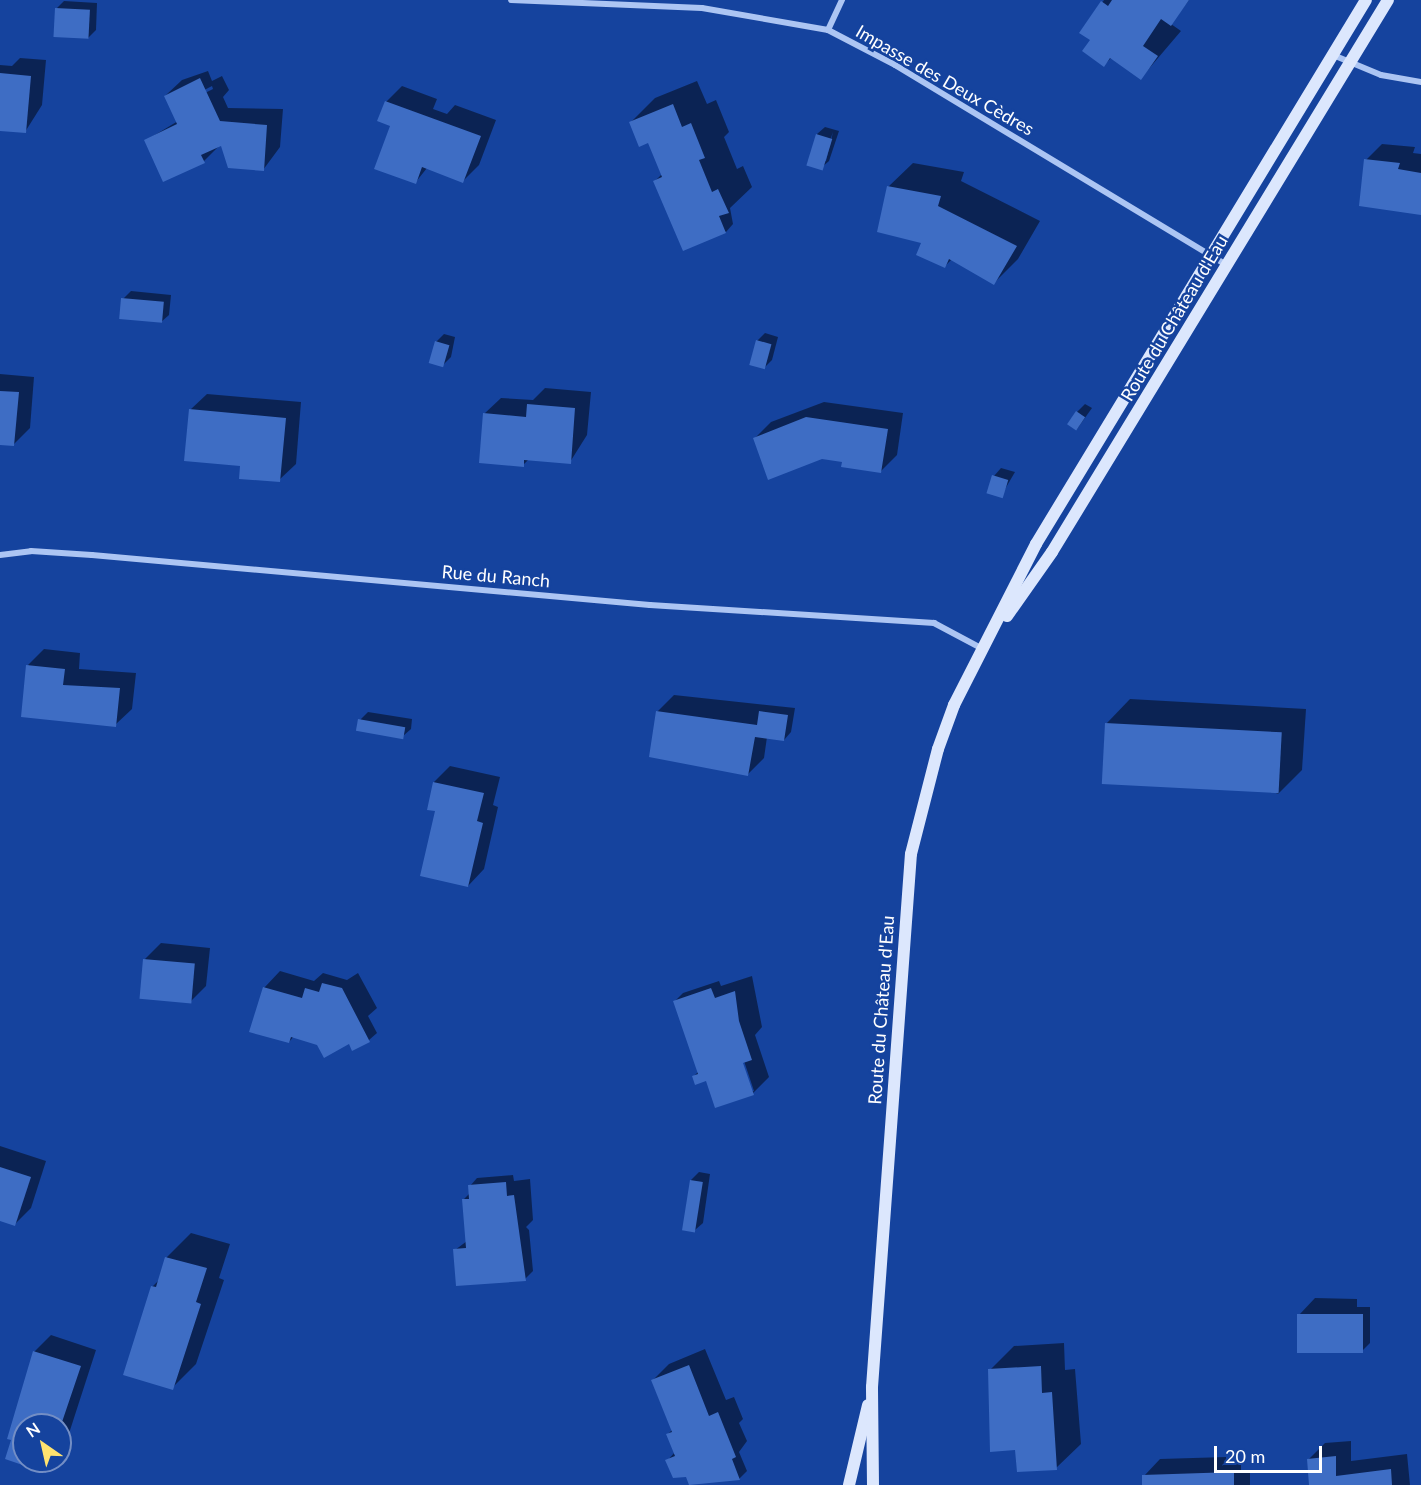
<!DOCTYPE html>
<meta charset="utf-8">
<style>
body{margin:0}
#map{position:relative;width:1421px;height:1485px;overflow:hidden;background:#15439e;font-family:Lato,sans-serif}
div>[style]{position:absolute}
.shadow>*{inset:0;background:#0007}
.building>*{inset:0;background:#3e6dc4;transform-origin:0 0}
.street>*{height:6px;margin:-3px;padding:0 3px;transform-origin:3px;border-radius:3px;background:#acc5f3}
.secondary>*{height:12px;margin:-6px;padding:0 6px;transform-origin:6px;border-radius:6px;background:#dce7fd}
span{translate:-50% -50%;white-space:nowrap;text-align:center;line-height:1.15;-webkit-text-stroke:5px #15439e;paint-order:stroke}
.street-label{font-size:18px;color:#fff}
.north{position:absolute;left:12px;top:1413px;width:60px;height:60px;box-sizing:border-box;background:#15439e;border:2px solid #738ec5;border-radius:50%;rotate:326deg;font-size:16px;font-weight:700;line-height:24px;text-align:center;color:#fff}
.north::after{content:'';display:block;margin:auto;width:21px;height:27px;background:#ffe36f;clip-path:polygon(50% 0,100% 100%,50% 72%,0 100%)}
.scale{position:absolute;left:1214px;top:1446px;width:108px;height:27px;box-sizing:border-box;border:3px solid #fff;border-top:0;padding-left:8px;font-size:18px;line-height:21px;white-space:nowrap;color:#fff;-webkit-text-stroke:4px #15439e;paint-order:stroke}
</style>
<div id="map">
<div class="shadow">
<div style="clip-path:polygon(1104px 0,1189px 0,1171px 24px,1181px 31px,1141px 78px,1111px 58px,1104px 65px,1092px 39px,1081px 32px)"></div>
<div style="clip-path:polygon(64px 1px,97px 3px,96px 30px,88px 38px,57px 8px)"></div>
<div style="clip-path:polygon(20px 58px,46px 60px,42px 105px,25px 132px,0 128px,0 65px,12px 66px)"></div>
<div style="clip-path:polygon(evenodd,208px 71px,212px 81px,222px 76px,229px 90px,223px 97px,228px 108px,283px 109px,280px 147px,263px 170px,222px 143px,204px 161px,145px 141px,178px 121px,165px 96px,182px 80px,208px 71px,212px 86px,213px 89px,189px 101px,189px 98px,212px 86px)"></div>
<div style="clip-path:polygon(697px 81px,707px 104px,716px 100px,729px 132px,724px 137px,737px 169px,743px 166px,752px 187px,730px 208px,733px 224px,726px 232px,655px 181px,662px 174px,649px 141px,631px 122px,655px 98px)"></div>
<div style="clip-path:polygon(402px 86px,437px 99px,433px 109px,447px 114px,455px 105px,496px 120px,479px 165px,463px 181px,427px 168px,415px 183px,386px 102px)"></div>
<div style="clip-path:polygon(evenodd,825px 127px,839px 131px,829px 161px,821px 168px,817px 134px,825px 127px,833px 132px,826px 161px,823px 161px,833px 132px)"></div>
<div style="clip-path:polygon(1382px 144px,1415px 147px,1413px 153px,1421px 154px,1421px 213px,1366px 160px)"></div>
<div style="clip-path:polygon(913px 163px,964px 172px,961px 181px,1040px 221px,1018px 259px,994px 283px,952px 259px,945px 266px,923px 242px,888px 187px)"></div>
<div style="clip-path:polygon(131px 291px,171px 295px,169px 315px,161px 322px,123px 299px)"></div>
<div style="clip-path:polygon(765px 333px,778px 337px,772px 360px,764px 368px,757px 341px)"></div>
<div style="clip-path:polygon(444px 334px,455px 337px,451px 357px,443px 365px,436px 342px)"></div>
<div style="clip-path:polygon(0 374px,34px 377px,30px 428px,14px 444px,0 443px)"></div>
<div style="clip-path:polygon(545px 388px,591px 392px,587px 435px,570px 462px,529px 459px,523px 465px,484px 414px,501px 398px,533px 400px)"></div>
<div style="clip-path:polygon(207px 394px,301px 402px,296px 464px,279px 480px,190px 410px)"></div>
<div style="clip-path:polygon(824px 402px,903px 413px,897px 455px,881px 471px,755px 438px,771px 422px)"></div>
<div style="clip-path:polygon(1085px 404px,1092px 408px,1077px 429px,1077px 412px)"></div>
<div style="clip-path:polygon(1001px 468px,1015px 472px,1001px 496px,994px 476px)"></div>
<div style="clip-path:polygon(44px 649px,80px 653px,79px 669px,136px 673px,132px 709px,115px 725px,28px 665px)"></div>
<div style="clip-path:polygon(674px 695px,795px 708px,791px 732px,784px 740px,767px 737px,764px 758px,748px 774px,657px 712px)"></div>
<div style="clip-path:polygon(1130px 699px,1306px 709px,1302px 770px,1278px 794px,1106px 724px)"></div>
<div style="clip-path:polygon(368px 712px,412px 719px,411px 729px,403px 736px,360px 720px)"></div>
<div style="clip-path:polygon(450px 766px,500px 777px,493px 805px,498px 807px,484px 869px,468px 886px,436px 810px,434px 782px)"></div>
<div style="clip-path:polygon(161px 943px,210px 948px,206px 986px,190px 1002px,145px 959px)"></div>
<div style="clip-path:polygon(280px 971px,314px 981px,323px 973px,347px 980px,358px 973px,377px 1008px,368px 1016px,377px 1033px,369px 1040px,318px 1044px,294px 1036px,289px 1042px,264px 988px)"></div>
<div style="clip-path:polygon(evenodd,752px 976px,762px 1027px,755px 1035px,769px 1077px,753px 1093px,694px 1076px,699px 1071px,675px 1001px,683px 993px,719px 981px,721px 986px,752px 976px,741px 1061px,744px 1061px,754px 1091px,751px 1092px,741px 1061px)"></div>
<div style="clip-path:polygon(0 1146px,46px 1161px,31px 1208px,15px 1224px,0 1218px)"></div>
<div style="clip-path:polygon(699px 1172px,710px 1174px,703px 1223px,695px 1230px,691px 1180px)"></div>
<div style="clip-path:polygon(513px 1175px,514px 1181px,530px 1179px,533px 1220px,526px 1227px,529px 1230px,533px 1271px,525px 1279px,455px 1250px,467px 1241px,464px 1199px,470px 1193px,470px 1186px,477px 1178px)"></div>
<div style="clip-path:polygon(191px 1233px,230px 1244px,219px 1278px,224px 1280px,196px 1364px,172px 1388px,152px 1287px,161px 1278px,167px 1257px)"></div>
<div style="clip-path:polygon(1315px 1298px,1357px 1299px,1357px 1307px,1370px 1307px,1370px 1343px,1362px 1351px,1299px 1315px)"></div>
<div style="clip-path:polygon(51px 1335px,96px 1350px,62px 1455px,60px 1425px,24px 1425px,24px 1461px,55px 1461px,45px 1471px,7px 1458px,34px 1352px)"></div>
<div style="clip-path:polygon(1064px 1343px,1065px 1370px,1075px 1369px,1081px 1444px,1056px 1468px,990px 1370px,1014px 1346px)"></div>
<div style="clip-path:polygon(705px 1349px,726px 1400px,734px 1397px,743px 1419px,739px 1423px,747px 1441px,739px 1452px,747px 1471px,739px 1479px,688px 1478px,667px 1461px,675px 1452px,668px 1434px,672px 1430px,652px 1381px,669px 1364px)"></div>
<div style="clip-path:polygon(1351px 1441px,1351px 1461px,1407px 1454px,1410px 1485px,1310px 1485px,1308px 1460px,1325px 1443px)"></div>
<div style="clip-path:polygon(1226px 1457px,1226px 1465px,1241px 1464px,1241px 1472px,1250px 1472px,1250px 1485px,1144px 1485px,1144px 1476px,1160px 1459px)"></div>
</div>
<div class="building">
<div style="clip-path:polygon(1112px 0,1189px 0,1171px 26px,1161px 19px,1143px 46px,1158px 56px,1141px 80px,1110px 58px,1104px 67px,1082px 51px,1090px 40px,1079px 33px,1101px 1px,1108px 6px)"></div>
<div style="left:55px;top:8px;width:35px;height:29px;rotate:3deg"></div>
<div style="clip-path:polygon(0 73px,31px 76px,26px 133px,0 131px)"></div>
<div style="clip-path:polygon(200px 78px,220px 121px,267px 125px,264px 171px,228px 168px,221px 146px,201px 155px,205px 163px,163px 182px,144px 140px,177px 124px,164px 96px)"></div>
<div style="clip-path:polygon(385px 101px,481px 136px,463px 183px,422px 167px,416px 184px,374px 169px,390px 126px,377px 121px)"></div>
<div style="clip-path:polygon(673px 104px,682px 127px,691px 123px,705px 158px,699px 160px,712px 192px,718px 189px,729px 213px,719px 216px,726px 233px,683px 251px,653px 181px,662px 177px,648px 143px,639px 147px,629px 122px)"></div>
<div style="left:816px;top:134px;width:17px;height:33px;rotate:17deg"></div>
<div style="clip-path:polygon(1364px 159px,1400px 163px,1398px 169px,1421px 173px,1421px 215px,1359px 206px)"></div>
<div style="clip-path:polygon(887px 186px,941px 196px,938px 206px,1017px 246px,994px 285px,949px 259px,945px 268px,916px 255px,921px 243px,877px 232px)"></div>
<div style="left:121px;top:298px;width:43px;height:21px;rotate:5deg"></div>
<div style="left:756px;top:340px;width:16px;height:26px;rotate:15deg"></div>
<div style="left:435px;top:341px;width:15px;height:23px;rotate:16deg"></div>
<div style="clip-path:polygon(0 391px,19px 392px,14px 446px,0 445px)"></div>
<div style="clip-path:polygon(527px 404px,575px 408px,571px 464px,524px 460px,524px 467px,479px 463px,483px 413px,526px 417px)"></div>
<div style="clip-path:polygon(189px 409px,286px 418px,280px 482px,239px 479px,240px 466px,184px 461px)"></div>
<div style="left:1076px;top:411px;width:11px;height:16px;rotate:34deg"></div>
<div style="clip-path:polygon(806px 417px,888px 429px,881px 473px,841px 467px,842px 462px,822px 459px,768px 480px,753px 438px)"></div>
<div style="left:992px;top:475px;width:17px;height:19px;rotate:17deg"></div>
<div style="clip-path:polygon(26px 665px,65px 669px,63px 685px,120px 688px,116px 727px,21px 717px)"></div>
<div style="clip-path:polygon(656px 711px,757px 725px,759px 711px,788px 715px,784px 741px,755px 737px,748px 776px,649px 757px)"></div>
<div style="left:358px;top:719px;width:48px;height:12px;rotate:10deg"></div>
<div style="left:1105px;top:723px;width:177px;height:61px;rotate:3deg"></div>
<div style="clip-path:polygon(433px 782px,484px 793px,477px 821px,483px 823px,468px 887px,420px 876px,435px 811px,427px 810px)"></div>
<div style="left:143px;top:959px;width:52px;height:40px;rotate:5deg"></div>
<div style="clip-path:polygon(322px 983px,342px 988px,370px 1042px,352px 1051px,349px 1044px,324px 1058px,317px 1045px,291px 1037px,289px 1043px,249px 1032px,263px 987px,302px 998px,305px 988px,319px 992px)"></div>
<div style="clip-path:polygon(711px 988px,715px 998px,735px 991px,739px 1021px,752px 1060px,743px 1063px,754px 1095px,715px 1108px,706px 1081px,695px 1085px,692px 1076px,698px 1074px,673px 1001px)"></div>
<div style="clip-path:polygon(0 1167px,31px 1177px,15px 1226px,0 1221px)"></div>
<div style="left:690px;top:1180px;width:13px;height:51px;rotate:9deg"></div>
<div style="clip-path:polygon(506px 1182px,507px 1196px,514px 1195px,526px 1281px,456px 1286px,453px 1249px,466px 1248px,462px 1199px,469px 1199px,468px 1185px)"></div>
<div style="clip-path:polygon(165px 1257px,207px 1268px,196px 1302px,201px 1304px,173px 1390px,123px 1375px,151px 1286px,156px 1287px)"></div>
<div style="left:1297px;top:1314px;width:66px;height:39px"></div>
<div style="clip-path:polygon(33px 1351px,81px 1366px,61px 1425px,24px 1425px,24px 1461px,50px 1461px,46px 1473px,5px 1459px,11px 1440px,7px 1439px)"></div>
<div style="clip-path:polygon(689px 1365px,709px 1416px,718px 1412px,736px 1457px,732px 1459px,740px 1480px,689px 1485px,686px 1477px,673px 1478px,665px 1460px,675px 1456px,666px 1434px,672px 1432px,651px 1380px)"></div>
<div style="clip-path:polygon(1041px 1366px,1042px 1393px,1052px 1392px,1057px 1470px,1017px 1472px,1015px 1450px,990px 1452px,988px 1369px)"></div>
<div style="clip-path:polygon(1336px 1456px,1336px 1476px,1391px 1469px,1392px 1485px,1309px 1485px,1307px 1459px)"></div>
<div style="clip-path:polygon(1234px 1472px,1234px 1485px,1142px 1485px,1142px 1475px)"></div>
</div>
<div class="street">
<div style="left:511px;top:0;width:191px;rotate:2.4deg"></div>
<div style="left:702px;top:8px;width:128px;rotate:9.9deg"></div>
<div style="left:828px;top:30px;width:76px;rotate:27.6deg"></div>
<div style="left:895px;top:65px;width:388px;rotate:31.1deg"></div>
<div style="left:828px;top:30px;width:33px;rotate:-65deg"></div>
<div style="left:1333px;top:55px;width:52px;rotate:22.6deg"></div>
<div style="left:1381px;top:75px;width:41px;rotate:9.9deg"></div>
<div style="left:0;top:555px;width:31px;rotate:-7deg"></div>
<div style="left:31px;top:551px;width:61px;rotate:3.8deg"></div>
<div style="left:92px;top:555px;width:560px;rotate:5.12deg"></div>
<div style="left:650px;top:605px;width:285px;rotate:3.6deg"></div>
<div style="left:934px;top:623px;width:55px;rotate:28deg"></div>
</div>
<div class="secondary">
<div style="left:1007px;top:616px;width:78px;rotate:-54.9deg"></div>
<div style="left:1052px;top:552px;width:646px;rotate:-58.67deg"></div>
<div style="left:849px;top:1485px;width:82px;rotate:-76.6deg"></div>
<div style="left:873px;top:1485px;width:98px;rotate:-90.6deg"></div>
<div style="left:872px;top:1387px;width:534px;rotate:-85.82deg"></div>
<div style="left:911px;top:854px;width:108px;rotate:-75.6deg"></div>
<div style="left:938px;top:749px;width:47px;rotate:-70deg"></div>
<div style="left:954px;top:705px;width:181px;rotate:-63deg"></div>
<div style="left:1036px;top:544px;width:636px;rotate:-58.76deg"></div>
</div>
<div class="street-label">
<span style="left:945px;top:80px;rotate:30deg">Impasse des Deux Cèdres</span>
<span style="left:1174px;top:318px;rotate:-59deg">Route du Château d'Eau</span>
<span style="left:496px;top:576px;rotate:5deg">Rue du Ranch</span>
<span style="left:881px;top:1010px;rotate:-86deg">Route du Château d'Eau</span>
</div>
<div class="north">N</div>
<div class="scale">20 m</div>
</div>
